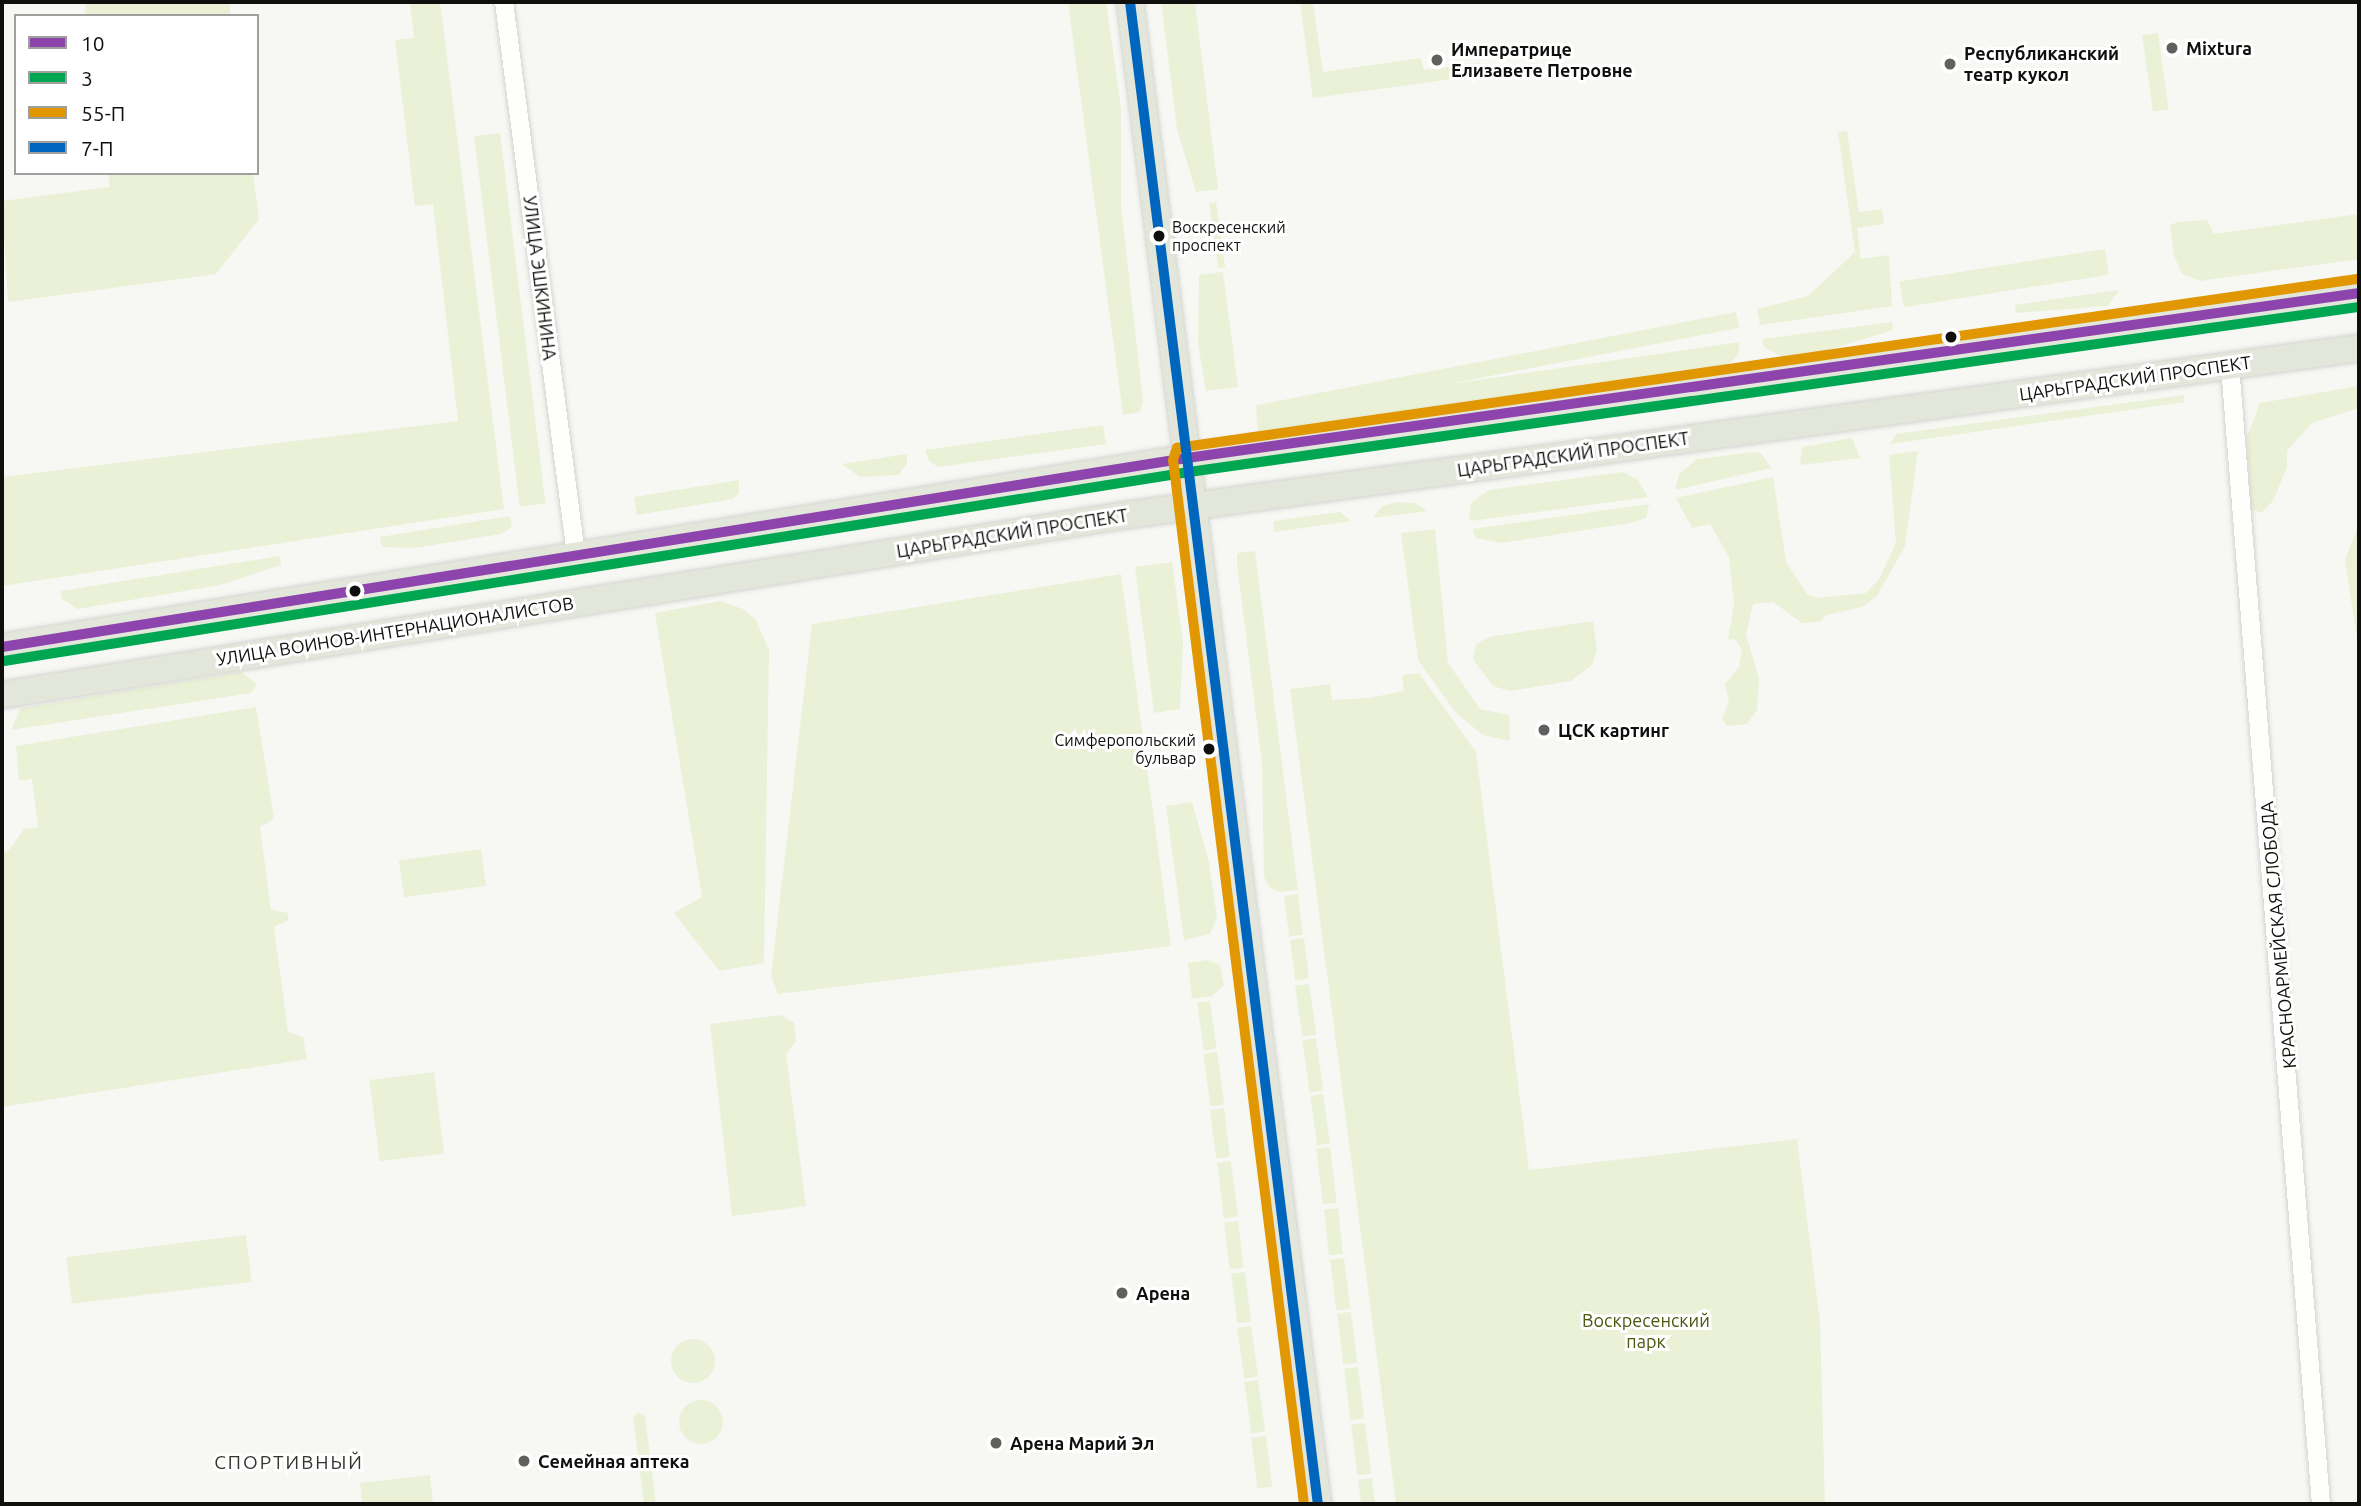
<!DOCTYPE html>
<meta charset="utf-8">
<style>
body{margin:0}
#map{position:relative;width:2361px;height:1506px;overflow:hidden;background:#f7f8f4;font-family:Ubuntu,sans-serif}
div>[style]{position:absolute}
.green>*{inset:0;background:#eaf1d6;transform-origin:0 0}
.round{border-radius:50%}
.roads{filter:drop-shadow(0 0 2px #d3d3d0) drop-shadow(0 0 2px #d3d3d0)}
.minor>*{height:18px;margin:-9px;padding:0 9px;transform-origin:9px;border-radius:9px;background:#fefefd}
.primary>*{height:26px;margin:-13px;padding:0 13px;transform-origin:13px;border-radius:13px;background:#e3e6db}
.bus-1>*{height:10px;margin:-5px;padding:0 5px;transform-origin:5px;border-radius:5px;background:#8e44ad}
.bus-2>*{height:10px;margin:-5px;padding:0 5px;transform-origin:5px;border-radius:5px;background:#00a651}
.bus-3>*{height:10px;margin:-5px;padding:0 5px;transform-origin:5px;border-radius:5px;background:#e09701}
.bus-4>*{height:10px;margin:-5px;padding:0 5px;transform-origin:5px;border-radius:5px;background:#0065bd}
.dots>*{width:19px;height:19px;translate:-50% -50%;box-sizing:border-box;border:4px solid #fff;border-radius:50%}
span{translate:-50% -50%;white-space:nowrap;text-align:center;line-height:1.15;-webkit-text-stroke:6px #fff;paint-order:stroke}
.bus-label{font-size:16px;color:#0f0f0d}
.left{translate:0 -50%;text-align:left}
.right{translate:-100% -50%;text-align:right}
.poi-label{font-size:18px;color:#0f0f0d;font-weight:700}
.street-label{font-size:18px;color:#0f0f0d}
.park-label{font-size:18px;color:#4b5810}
.neighbourhood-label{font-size:19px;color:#32342e;letter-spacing:2px}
.frame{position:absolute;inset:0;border:4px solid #0f0f0d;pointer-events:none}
.legend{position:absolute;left:14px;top:14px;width:245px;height:161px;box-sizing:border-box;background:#fff;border:2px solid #9f9f9e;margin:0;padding:9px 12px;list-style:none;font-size:21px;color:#0f0f0d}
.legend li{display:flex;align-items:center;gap:14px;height:35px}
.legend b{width:35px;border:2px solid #9f9f9e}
</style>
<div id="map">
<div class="green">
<div style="left:85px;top:2px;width:145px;height:14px"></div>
<div style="clip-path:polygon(410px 2px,440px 2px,504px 509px,2px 586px,2px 477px,458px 421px,433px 204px,415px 206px,395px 40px,414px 38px)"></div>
<div style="clip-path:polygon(1068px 2px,1106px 2px,1121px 108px,1121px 205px,1143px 401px,1140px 412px,1123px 415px)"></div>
<div style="clip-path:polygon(1161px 2px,1195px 2px,1218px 189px,1196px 192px,1177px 129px)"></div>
<div style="clip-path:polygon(1300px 2px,1313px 2px,1323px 72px,1421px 58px,1424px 70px,1480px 63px,1482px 75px,1313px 98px)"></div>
<div style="left:2158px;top:33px;width:77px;height:16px;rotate:82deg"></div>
<div style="clip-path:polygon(1847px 131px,1859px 212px,1882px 209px,1884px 224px,1857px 228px,1861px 259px,1889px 255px,1892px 306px,1760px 325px,1757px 309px,1808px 296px,1855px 252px,1838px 132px)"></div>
<div style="left:500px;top:133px;width:373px;height:26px;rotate:83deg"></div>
<div style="clip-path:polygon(108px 173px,253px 173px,259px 219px,216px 274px,8px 302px,2px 201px,110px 187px)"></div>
<div style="left:1216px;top:202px;width:66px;height:7px;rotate:82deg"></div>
<div style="clip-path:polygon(2359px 214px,2359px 259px,2200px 281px,2182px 274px,2174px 256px,2170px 225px,2178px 222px,2207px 220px,2214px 234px)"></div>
<div style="left:2105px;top:249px;width:26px;height:208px;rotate:81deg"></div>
<div style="clip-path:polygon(1223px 272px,1238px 387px,1206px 391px,1198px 343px,1199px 275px)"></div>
<div style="clip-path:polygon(2119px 290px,2108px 306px,2016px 313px,2015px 305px)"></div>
<div style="left:1736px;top:312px;width:16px;height:489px;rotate:79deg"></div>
<div style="clip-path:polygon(1892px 322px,1893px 330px,1828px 350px,1782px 357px,1764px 347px,1762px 339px)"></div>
<div style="clip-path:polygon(1740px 342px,1738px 355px,1728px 365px,1258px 431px,1256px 412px)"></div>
<div style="clip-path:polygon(2359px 386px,2359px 408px,2312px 423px,2287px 451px,2287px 467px,2273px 501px,2261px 513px,2250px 509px,2247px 437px,2260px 403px)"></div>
<div style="clip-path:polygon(2184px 395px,2185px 402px,1890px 444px,1896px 434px)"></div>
<div style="clip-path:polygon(1103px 425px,1106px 444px,938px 467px,929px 461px,925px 450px)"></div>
<div style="clip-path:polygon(1852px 438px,1860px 458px,1800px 465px,1802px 447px)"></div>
<div style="clip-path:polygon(1918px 451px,1905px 546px,1877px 596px,1862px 607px,1827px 615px,1819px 622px,1802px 623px,1773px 602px,1753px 604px,1746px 634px,1759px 679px,1757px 710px,1747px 724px,1727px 726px,1722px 719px,1729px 702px,1725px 684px,1739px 667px,1742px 650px,1736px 640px,1728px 639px,1734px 605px,1729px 557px,1710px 524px,1692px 528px,1676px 498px,1773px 477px,1786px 562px,1807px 594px,1817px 598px,1866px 593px,1879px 579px,1896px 543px,1889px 455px)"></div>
<div style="clip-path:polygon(1754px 452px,1761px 453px,1771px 468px,1675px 490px,1679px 474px,1697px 459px)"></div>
<div style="clip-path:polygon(907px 454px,907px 464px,898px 475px,860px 477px,842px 464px)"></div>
<div style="clip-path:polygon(1623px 472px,1638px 480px,1648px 497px,1471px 521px,1469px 518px,1471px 503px,1489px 490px)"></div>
<div style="clip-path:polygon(739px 480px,739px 493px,733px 499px,637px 515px,634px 497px)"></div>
<div style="clip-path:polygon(1398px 502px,1415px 503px,1427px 511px,1373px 518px,1382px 506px)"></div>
<div style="clip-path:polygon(1649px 504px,1646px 518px,1630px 523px,1502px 543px,1476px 538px,1472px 529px)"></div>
<div style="clip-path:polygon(1340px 512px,1351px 521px,1274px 532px,1273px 521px)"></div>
<div style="clip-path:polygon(510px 516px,512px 527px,501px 534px,415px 548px,382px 547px,380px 537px)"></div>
<div style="clip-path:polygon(2359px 525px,2359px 652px,2345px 560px)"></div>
<div style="clip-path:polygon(1435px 529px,1448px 663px,1480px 709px,1509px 715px,1510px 741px,1483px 735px,1456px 713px,1418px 660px,1401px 533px)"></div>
<div style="clip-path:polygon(1255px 551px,1298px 890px,1281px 892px,1270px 888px,1264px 877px,1262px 763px,1237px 564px,1237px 553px)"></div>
<div style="clip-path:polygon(280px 556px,281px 565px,220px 585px,77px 609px,62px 599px,61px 591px)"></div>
<div style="clip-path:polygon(1172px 562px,1183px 642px,1180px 709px,1154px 713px,1135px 567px)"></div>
<div style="clip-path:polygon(1121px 574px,1171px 946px,778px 994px,771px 976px,812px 624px)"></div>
<div style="clip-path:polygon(720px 601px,743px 609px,755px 619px,769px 650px,764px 963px,719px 971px,674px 913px,702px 897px,655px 613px)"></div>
<div style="clip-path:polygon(1593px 621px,1597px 650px,1592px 665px,1571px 681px,1510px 691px,1493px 686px,1473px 659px,1476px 644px,1489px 637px)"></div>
<div style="clip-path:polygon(241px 672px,257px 684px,251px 693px,11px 730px,21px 708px)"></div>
<div style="clip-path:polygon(1419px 673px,1476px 752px,1529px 1170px,1797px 1139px,1820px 1322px,1825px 1504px,1396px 1504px,1290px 689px,1330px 684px,1332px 700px,1369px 698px,1404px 691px,1402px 675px)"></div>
<div style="clip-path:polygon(256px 707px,274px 819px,260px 827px,271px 910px,288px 913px,288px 920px,274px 927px,288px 1032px,303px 1037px,307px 1059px,2px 1107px,2px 854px,10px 849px,24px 829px,38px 827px,32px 779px,19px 781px,16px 746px)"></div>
<div style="clip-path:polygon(1192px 802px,1209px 862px,1217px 918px,1210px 934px,1184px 940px,1166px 806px)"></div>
<div style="left:481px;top:849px;width:37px;height:83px;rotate:82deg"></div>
<div style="left:1298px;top:894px;width:41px;height:14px;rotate:83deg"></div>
<div style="left:1304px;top:938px;width:41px;height:14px;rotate:83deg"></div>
<div style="clip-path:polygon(1207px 960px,1220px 965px,1224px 985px,1212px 996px,1192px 999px,1188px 963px)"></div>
<div style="left:1309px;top:984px;width:51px;height:14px;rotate:82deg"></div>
<div style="left:1210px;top:1001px;width:48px;height:13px;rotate:82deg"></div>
<div style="clip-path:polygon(781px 1015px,794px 1023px,796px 1041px,786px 1054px,806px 1206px,732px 1216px,710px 1024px)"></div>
<div style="left:1316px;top:1038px;width:53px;height:14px;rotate:82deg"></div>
<div style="left:1217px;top:1052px;width:53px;height:14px;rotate:82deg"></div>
<div style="left:434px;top:1072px;width:82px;height:65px;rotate:83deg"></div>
<div style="left:1323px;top:1094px;width:50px;height:13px;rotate:82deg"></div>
<div style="left:1224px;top:1108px;width:49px;height:14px;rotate:83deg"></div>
<div style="left:1330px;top:1147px;width:56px;height:14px;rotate:83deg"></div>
<div style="left:1231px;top:1161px;width:56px;height:14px;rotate:83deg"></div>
<div style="left:1338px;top:1208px;width:46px;height:14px;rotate:84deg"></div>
<div style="left:1238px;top:1221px;width:47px;height:14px;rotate:83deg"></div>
<div style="left:246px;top:1235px;width:47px;height:181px;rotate:83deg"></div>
<div style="left:1344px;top:1258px;width:51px;height:14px;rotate:83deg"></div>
<div style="left:1245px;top:1272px;width:50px;height:14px;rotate:83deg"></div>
<div style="left:1351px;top:1312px;width:51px;height:14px;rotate:83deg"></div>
<div style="left:1251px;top:1326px;width:51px;height:14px;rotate:82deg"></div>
<div class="round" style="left:671px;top:1339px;width:44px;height:44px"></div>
<div style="left:1358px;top:1367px;width:52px;height:14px;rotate:83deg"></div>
<div style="left:1258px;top:1380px;width:52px;height:14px;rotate:82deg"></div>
<div class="round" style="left:679px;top:1400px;width:44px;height:44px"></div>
<div style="clip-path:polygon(638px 1412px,645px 1416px,656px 1504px,644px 1504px,633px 1417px)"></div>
<div style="left:1365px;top:1423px;width:51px;height:14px;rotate:83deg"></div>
<div style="left:1266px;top:1436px;width:51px;height:15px;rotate:83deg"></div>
<div style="clip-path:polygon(430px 1475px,433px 1504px,362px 1504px,360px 1483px)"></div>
<div style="left:1372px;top:1478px;width:26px;height:14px;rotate:83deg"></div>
</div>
<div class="roads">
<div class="minor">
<div style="left:504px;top:2px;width:558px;rotate:82.58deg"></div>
<div style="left:2230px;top:366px;width:1142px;rotate:85.43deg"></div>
</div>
<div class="primary">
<div style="left:1130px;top:2px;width:1514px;rotate:82.87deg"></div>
<div style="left:2px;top:647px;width:1200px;rotate:-9.06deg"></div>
<div style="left:1187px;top:458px;width:1184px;rotate:-8.01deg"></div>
<div style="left:2px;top:695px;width:1132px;rotate:-9.1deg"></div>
<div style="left:1120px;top:516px;width:1250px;rotate:-7.72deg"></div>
</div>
</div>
<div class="bus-1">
<div style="left:2px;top:647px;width:1200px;rotate:-9.06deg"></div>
<div style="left:1187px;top:458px;width:1184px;rotate:-8.01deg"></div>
</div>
<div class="bus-2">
<div style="left:4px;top:661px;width:1200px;rotate:-9.06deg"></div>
<div style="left:1189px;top:472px;width:1182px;rotate:-8.03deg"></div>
</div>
<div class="bus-3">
<div style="left:1304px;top:1504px;width:1052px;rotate:-97.15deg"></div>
<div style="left:1173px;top:460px;width:13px;rotate:-72deg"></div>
<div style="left:1177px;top:448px;width:1192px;rotate:-8.15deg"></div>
</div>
<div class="bus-4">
<div style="left:1130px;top:2px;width:1514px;rotate:82.87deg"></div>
</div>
<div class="dots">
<div style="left:2172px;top:48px;background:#60615e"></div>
<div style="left:1437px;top:60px;background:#60615e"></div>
<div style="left:1950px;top:64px;background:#60615e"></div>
<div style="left:1159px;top:236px;background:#0f0f0d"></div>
<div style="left:1951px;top:337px;background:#0f0f0d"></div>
<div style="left:355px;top:591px;background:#0f0f0d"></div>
<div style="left:1544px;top:730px;background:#60615e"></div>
<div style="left:1209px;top:749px;background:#0f0f0d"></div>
<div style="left:1122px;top:1293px;background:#60615e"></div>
<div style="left:996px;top:1443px;background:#60615e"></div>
<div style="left:524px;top:1461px;background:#60615e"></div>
</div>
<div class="bus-label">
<span class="left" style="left:1172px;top:236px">Воскресенский<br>проспект</span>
<span class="right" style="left:1196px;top:749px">Симферопольский<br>бульвар</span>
</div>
<div class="poi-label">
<span class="left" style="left:2186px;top:48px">Mixtura</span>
<span class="left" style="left:1451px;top:60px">Императрице<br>Елизавете Петровне</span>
<span class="left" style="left:1964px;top:64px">Республиканский<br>театр кукол</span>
<span class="left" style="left:1558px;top:730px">ЦСК картинг</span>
<span class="left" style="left:1136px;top:1293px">Арена</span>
<span class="left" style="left:1010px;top:1443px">Арена Марий Эл</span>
<span class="left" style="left:538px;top:1461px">Семейная аптека</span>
</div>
<div class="street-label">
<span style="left:540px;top:278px;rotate:83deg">УЛИЦА ЭШКИНИНА</span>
<span style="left:2135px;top:378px;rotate:-8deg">ЦАРЬГРАДСКИЙ ПРОСПЕКТ</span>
<span style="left:1573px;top:454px;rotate:-8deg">ЦАРЬГРАДСКИЙ ПРОСПЕКТ</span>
<span style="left:1012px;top:533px;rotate:-9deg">ЦАРЬГРАДСКИЙ ПРОСПЕКТ</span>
<span style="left:395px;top:631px;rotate:-9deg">УЛИЦА ВОИНОВ-ИНТЕРНАЦИОНАЛИСТОВ</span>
<span style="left:2278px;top:935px;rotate:-95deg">КРАСНОАРМЕЙСКАЯ СЛОБОДА</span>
</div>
<div class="park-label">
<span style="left:1646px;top:1331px">Воскресенский<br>парк</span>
</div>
<div class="neighbourhood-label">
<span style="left:289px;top:1463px">СПОРТИВНЫЙ</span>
</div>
<div class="frame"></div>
<ul class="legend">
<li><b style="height:9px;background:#8e44ad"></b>10</li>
<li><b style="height:9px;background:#00a651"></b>3</li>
<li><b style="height:9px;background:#e09701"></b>55-П</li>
<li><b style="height:9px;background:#0065bd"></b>7-П</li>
</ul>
</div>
